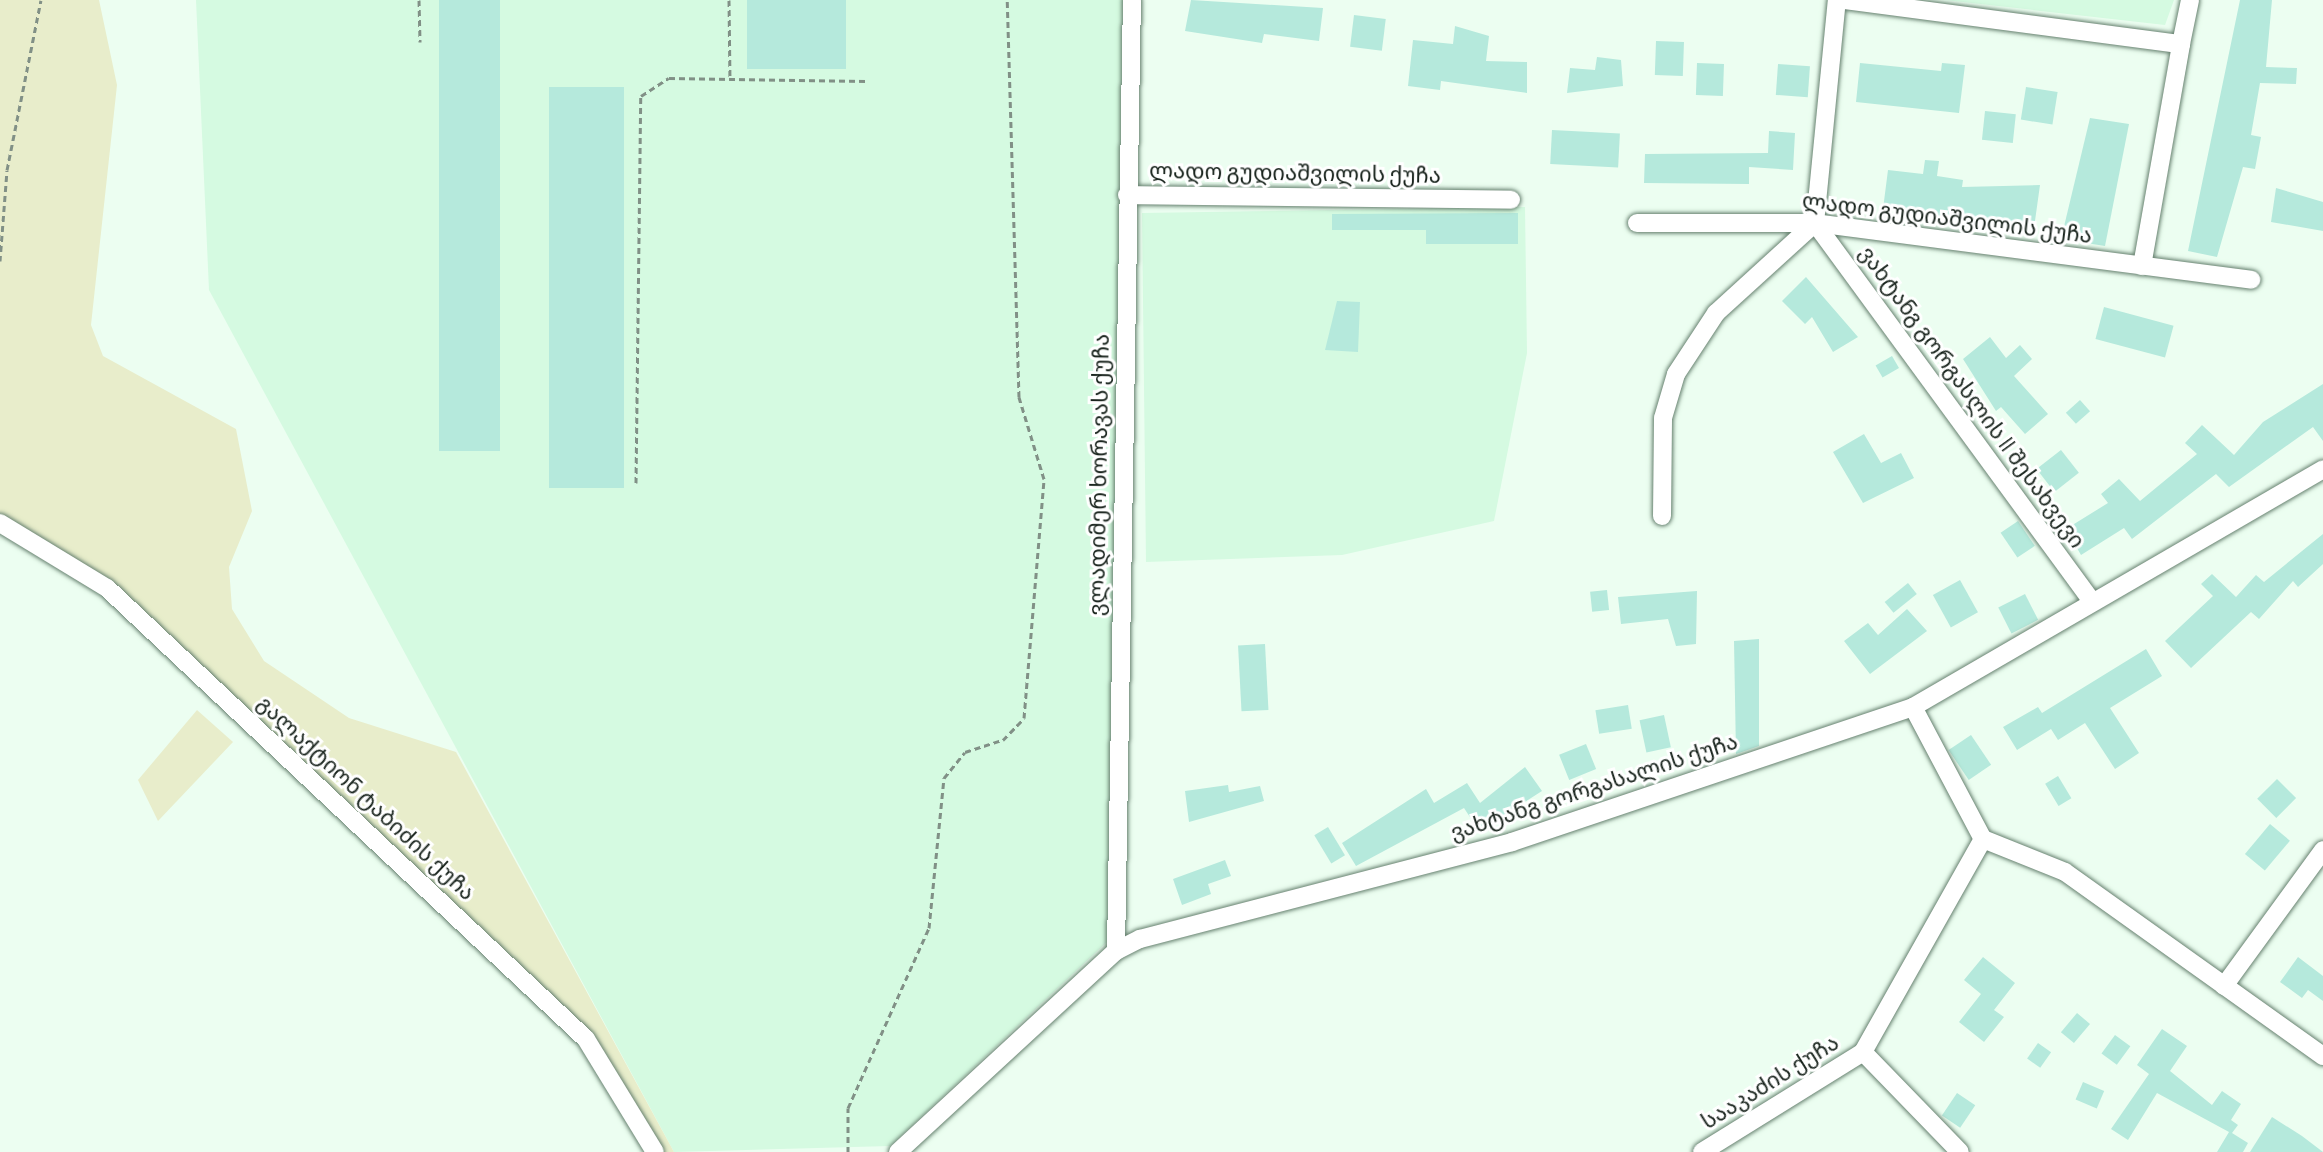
<!DOCTYPE html>
<meta charset="utf-8">
<style>
body{margin:0}
#map{position:relative;width:2323px;height:1152px;overflow:hidden;background:#ecfef1;font-family:Manrope,"Noto Sans Georgian",sans-serif}
div>[style]{position:absolute}
.built>*{inset:0;background:#d5fae1}
.green>*{inset:0;background:#e8edcb}
.building>*{inset:0;background:#b5e9dc;transform-origin:0 0}
.path>*{height:3px;margin-top:-1.5px;transform-origin:0;background:repeating-linear-gradient(90deg,#819086 0 6px,transparent 0 10px)}
.roads{filter:drop-shadow(0 0 2px #66816f) drop-shadow(0 0 2px #66816f)}
.minor>*{height:18px;margin:-9px;padding:0 9px;transform-origin:9px;border-radius:9px;background:#fff}
span{translate:-50% -50%;white-space:nowrap;text-align:center;line-height:1.15;-webkit-text-stroke:6px #fff;paint-order:stroke}
.street-label{font-size:22px;color:#17221b}
</style>
<div id="map">
<div class="built">
<div style="clip-path:polygon(196px 0,1129px 0,1109px 940px,890px 1146px,674px 1152px,209px 290px)"></div>
<div style="clip-path:polygon(1945px 0,2174px 0,2165px 25px)"></div>
<div style="clip-path:polygon(1525px 207px,1527px 353px,1494px 521px,1342px 555px,1146px 562px,1142px 213px)"></div>
</div>
<div class="green">
<div style="clip-path:polygon(0 0,99px 0,117px 85px,91px 325px,103px 356px,236px 429px,252px 511px,229px 567px,232px 609px,264px 661px,349px 718px,456px 752px,674px 1152px,655px 1152px,586px 1038px,107px 588px,0 523px)"></div>
<div style="clip-path:polygon(197px 710px,233px 742px,158px 821px,138px 780px)"></div>
</div>
<div class="building">
<div style="left:439px;top:0;width:61px;height:451px"></div>
<div style="left:747px;top:0;width:99px;height:69px"></div>
<div style="clip-path:polygon(1191px 0,1323px 8px,1319px 41px,1264px 34px,1262px 43px,1185px 31px)"></div>
<div style="clip-path:polygon(2240px 0,2272px 0,2266px 67px,2297px 68px,2296px 84px,2260px 83px,2251px 135px,2261px 137px,2255px 169px,2243px 167px,2217px 257px,2188px 251px)"></div>
<div style="left:1354px;top:15px;width:32px;height:32px;rotate:7deg"></div>
<div style="clip-path:polygon(1455px 26px,1489px 36px,1486px 61px,1527px 62px,1527px 93px,1441px 81px,1440px 90px,1408px 86px,1413px 40px,1453px 44px)"></div>
<div style="left:1656px;top:41px;width:28px;height:34px;rotate:2deg"></div>
<div style="clip-path:polygon(1597px 57px,1621px 60px,1623px 86px,1567px 93px,1570px 68px,1595px 70px)"></div>
<div style="left:1697px;top:63px;width:27px;height:32px;rotate:2deg"></div>
<div style="clip-path:polygon(1860px 63px,1941px 71px,1942px 63px,1965px 65px,1959px 113px,1856px 102px)"></div>
<div style="left:1778px;top:64px;width:32px;height:31px;rotate:4deg"></div>
<div style="left:549px;top:87px;width:75px;height:401px"></div>
<div style="left:2026px;top:87px;width:32px;height:33px;rotate:9deg"></div>
<div style="left:1985px;top:111px;width:31px;height:29px;rotate:6deg"></div>
<div style="clip-path:polygon(2090px 118px,2129px 124px,2105px 246px,2061px 239px)"></div>
<div style="left:1552px;top:130px;width:68px;height:34px;rotate:3deg"></div>
<div style="clip-path:polygon(1769px 131px,1795px 133px,1793px 170px,1749px 167px,1749px 184px,1644px 183px,1645px 154px,1768px 153px)"></div>
<div style="clip-path:polygon(1925px 160px,1939px 161px,1937px 176px,1963px 180px,1962px 187px,2040px 185px,2034px 228px,1883px 209px,1888px 170px,1923px 174px)"></div>
<div style="clip-path:polygon(2276px 188px,2323px 202px,2323px 231px,2271px 222px)"></div>
<div style="clip-path:polygon(1518px 213px,1518px 244px,1426px 244px,1426px 230px,1332px 230px,1332px 214px)"></div>
<div style="clip-path:polygon(1806px 277px,1858px 337px,1833px 352px,1812px 317px,1805px 324px,1782px 301px)"></div>
<div style="clip-path:polygon(1337px 301px,1360px 302px,1358px 352px,1325px 350px)"></div>
<div style="left:2104px;top:307px;width:72px;height:33px;rotate:15deg"></div>
<div style="clip-path:polygon(1990px 337px,2006px 358px,2020px 345px,2032px 359px,2014px 376px,2048px 414px,2025px 434px,2001px 407px,1996px 411px,1963px 359px)"></div>
<div style="left:1892px;top:356px;width:14px;height:19px;rotate:60deg"></div>
<div style="clip-path:polygon(2323px 384px,2323px 441px,2313px 427px,2229px 487px,2216px 474px,2132px 539px,2124px 528px,2081px 555px,2066px 529px,2108px 503px,2101px 494px,2119px 479px,2140px 501px,2197px 454px,2185px 443px,2202px 425px,2234px 455px,2263px 422px)"></div>
<div style="left:2080px;top:400px;width:15px;height:19px;rotate:48deg"></div>
<div style="clip-path:polygon(1864px 434px,1881px 463px,1901px 453px,1914px 478px,1863px 503px,1833px 452px)"></div>
<div style="left:2061px;top:450px;width:29px;height:31px;rotate:52deg"></div>
<div style="left:2018px;top:521px;width:30px;height:21px;rotate:56deg"></div>
<div style="clip-path:polygon(2323px 534px,2323px 564px,2298px 587px,2293px 581px,2259px 619px,2251px 612px,2191px 668px,2165px 641px,2213px 596px,2201px 584px,2212px 574px,2236px 597px,2256px 575px,2264px 582px)"></div>
<div style="left:1960px;top:580px;width:37px;height:31px;rotate:61deg"></div>
<div style="left:1908px;top:583px;width:14px;height:30px;rotate:51deg"></div>
<div style="left:1607px;top:590px;width:20px;height:17px;rotate:84deg"></div>
<div style="clip-path:polygon(1697px 591px,1696px 644px,1676px 646px,1668px 619px,1621px 624px,1618px 597px)"></div>
<div style="left:2025px;top:594px;width:29px;height:30px;rotate:63deg"></div>
<div style="clip-path:polygon(1907px 609px,1927px 631px,1870px 674px,1844px 641px,1868px 623px,1878px 635px)"></div>
<div style="clip-path:polygon(1759px 639px,1759px 746px,1736px 754px,1734px 641px)"></div>
<div style="left:1265px;top:644px;width:66px;height:27px;rotate:87deg"></div>
<div style="clip-path:polygon(2146px 649px,2162px 676px,2110px 708px,2139px 753px,2115px 769px,2085px 723px,2058px 740px,2051px 729px,2017px 750px,2003px 727px,2038px 707px,2042px 713px)"></div>
<div style="left:1628px;top:705px;width:24px;height:33px;rotate:81deg"></div>
<div style="left:1664px;top:715px;width:33px;height:25px;rotate:78deg"></div>
<div style="left:1971px;top:735px;width:36px;height:27px;rotate:56deg"></div>
<div style="left:1586px;top:744px;width:27px;height:29px;rotate:68deg"></div>
<div style="clip-path:polygon(1525px 767px,1542px 791px,1479px 831px,1464px 808px,1356px 866px,1342px 843px,1426px 789px,1434px 803px,1467px 783px,1480px 803px)"></div>
<div style="left:2058px;top:776px;width:26px;height:15px;rotate:59deg"></div>
<div style="left:2277px;top:779px;width:27px;height:28px;rotate:45deg"></div>
<div style="clip-path:polygon(1228px 785px,1229px 792px,1260px 786px,1264px 801px,1189px 822px,1185px 791px)"></div>
<div style="left:2270px;top:824px;width:26px;height:39px;rotate:40deg"></div>
<div style="left:1328px;top:827px;width:33px;height:16px;rotate:59deg"></div>
<div style="clip-path:polygon(1225px 860px,1231px 876px,1208px 884px,1211px 894px,1182px 905px,1173px 879px)"></div>
<div style="clip-path:polygon(1983px 957px,2015px 983px,1994px 1010px,2004px 1017px,1984px 1042px,1959px 1022px,1981px 994px,1964px 980px)"></div>
<div style="clip-path:polygon(2298px 957px,2323px 976px,2323px 1001px,2308px 990px,2302px 998px,2280px 982px)"></div>
<div style="left:2077px;top:1013px;width:17px;height:25px;rotate:40deg"></div>
<div style="clip-path:polygon(2162px 1029px,2187px 1046px,2170px 1071px,2212px 1105px,2222px 1091px,2241px 1104px,2231px 1120px,2238px 1125px,2232px 1133px,2248px 1143px,2243px 1152px,2217px 1152px,2229px 1132px,2157px 1093px,2128px 1140px,2111px 1129px,2149px 1074px,2137px 1065px)"></div>
<div style="left:2115px;top:1035px;width:19px;height:23px;rotate:36deg"></div>
<div style="left:2038px;top:1043px;width:16px;height:19px;rotate:35deg"></div>
<div style="left:2083px;top:1082px;width:23px;height:19px;rotate:23deg"></div>
<div style="left:1957px;top:1093px;width:22px;height:27px;rotate:34deg"></div>
<div style="clip-path:polygon(2272px 1117px,2302px 1136px,2323px 1152px,2250px 1152px)"></div>
</div>
<div class="path">
<div style="left:419px;top:0;width:42px;rotate:88.6deg"></div>
<div style="left:729px;top:0;width:79px;rotate:89.3deg"></div>
<div style="left:0;top:261px;width:91px;rotate:-85.6deg"></div>
<div style="left:7px;top:170px;width:173px;rotate:-78.7deg"></div>
<div style="left:636px;top:483px;width:387px;rotate:-89.3deg"></div>
<div style="left:641px;top:96px;width:33px;rotate:-33deg"></div>
<div style="left:669px;top:78px;width:197px;rotate:0.9deg"></div>
<div style="left:848px;top:1152px;width:44px;rotate:-90deg"></div>
<div style="left:848px;top:1108px;width:197px;rotate:-65.8deg"></div>
<div style="left:929px;top:928px;width:151px;rotate:-84.3deg"></div>
<div style="left:944px;top:778px;width:33px;rotate:-51deg"></div>
<div style="left:965px;top:752px;width:40px;rotate:-18deg"></div>
<div style="left:1003px;top:740px;width:30px;rotate:-46deg"></div>
<div style="left:1024px;top:718px;width:240px;rotate:-85.2deg"></div>
<div style="left:1044px;top:479px;width:86px;rotate:-107deg"></div>
<div style="left:1019px;top:397px;width:397px;rotate:-91.7deg"></div>
</div>
<div class="roads">
<div class="minor">
<div style="left:1845px;top:0;width:339px;rotate:7.5deg"></div>
<div style="left:2181px;top:44px;width:45px;rotate:-78.4deg"></div>
<div style="left:1127px;top:195px;width:384px;rotate:0.7deg"></div>
<div style="left:1637px;top:223px;width:178px"></div>
<div style="left:1815px;top:223px;width:440px;rotate:7.4deg"></div>
<div style="left:1815px;top:223px;width:466px;rotate:53.8deg"></div>
<div style="left:1815px;top:223px;width:224px;rotate:-84.4deg"></div>
<div style="left:2142px;top:266px;width:225px;rotate:-80deg"></div>
<div style="left:1662px;top:516px;width:98px;rotate:-89.4deg"></div>
<div style="left:1663px;top:418px;width:46px;rotate:-73.5deg"></div>
<div style="left:1676px;top:374px;width:73px;rotate:-56.7deg"></div>
<div style="left:1716px;top:313px;width:134px;rotate:-42.3deg"></div>
<div style="left:0;top:523px;width:125px;rotate:31.3deg"></div>
<div style="left:107px;top:588px;width:658px;rotate:43.28deg"></div>
<div style="left:586px;top:1039px;width:132px;rotate:58.6deg"></div>
<div style="left:1913px;top:707px;width:149px;rotate:62.1deg"></div>
<div style="left:1983px;top:839px;width:244px;rotate:119.4deg"></div>
<div style="left:1863px;top:1052px;width:139px;rotate:45.9deg"></div>
<div style="left:1983px;top:839px;width:88px;rotate:21.9deg"></div>
<div style="left:2065px;top:872px;width:317px;rotate:35.5deg"></div>
<div style="left:1116px;top:951px;width:951px;rotate:-89.04deg"></div>
<div style="left:2224px;top:986px;width:168px;rotate:-53.9deg"></div>
<div style="left:898px;top:1152px;width:297px;rotate:-42.7deg"></div>
<div style="left:1116px;top:951px;width:27px;rotate:-27deg"></div>
<div style="left:1140px;top:939px;width:384px;rotate:-14.6deg"></div>
<div style="left:1512px;top:842px;width:423px;rotate:-18.6deg"></div>
<div style="left:1913px;top:707px;width:474px;rotate:-30.1deg"></div>
<div style="left:1702px;top:1152px;width:190px;rotate:-31.8deg"></div>
</div>
</div>
<div class="street-label">
<span style="left:1295px;top:173px;rotate:1deg">ლადო გუდიაშვილის ქუჩა</span>
<span style="left:1947px;top:218px;rotate:7deg">ლადო გუდიაშვილის ქუჩა</span>
<span style="left:1972px;top:397px;rotate:54deg">ვახტანგ გორგასლის II შესახვევი</span>
<span style="left:1099px;top:475px;rotate:-89deg">ვლადიმერ ხორავას ქუჩა</span>
<span style="left:1594px;top:787px;rotate:-18deg">ვახტანგ გორგასალის ქუჩა</span>
<span style="left:366px;top:798px;rotate:43deg">გალაქტიონ ტაბიძის ქუჩა</span>
<span style="left:1770px;top:1082px;rotate:-32deg">სააკაძის ქუჩა</span>
</div>
</div>
